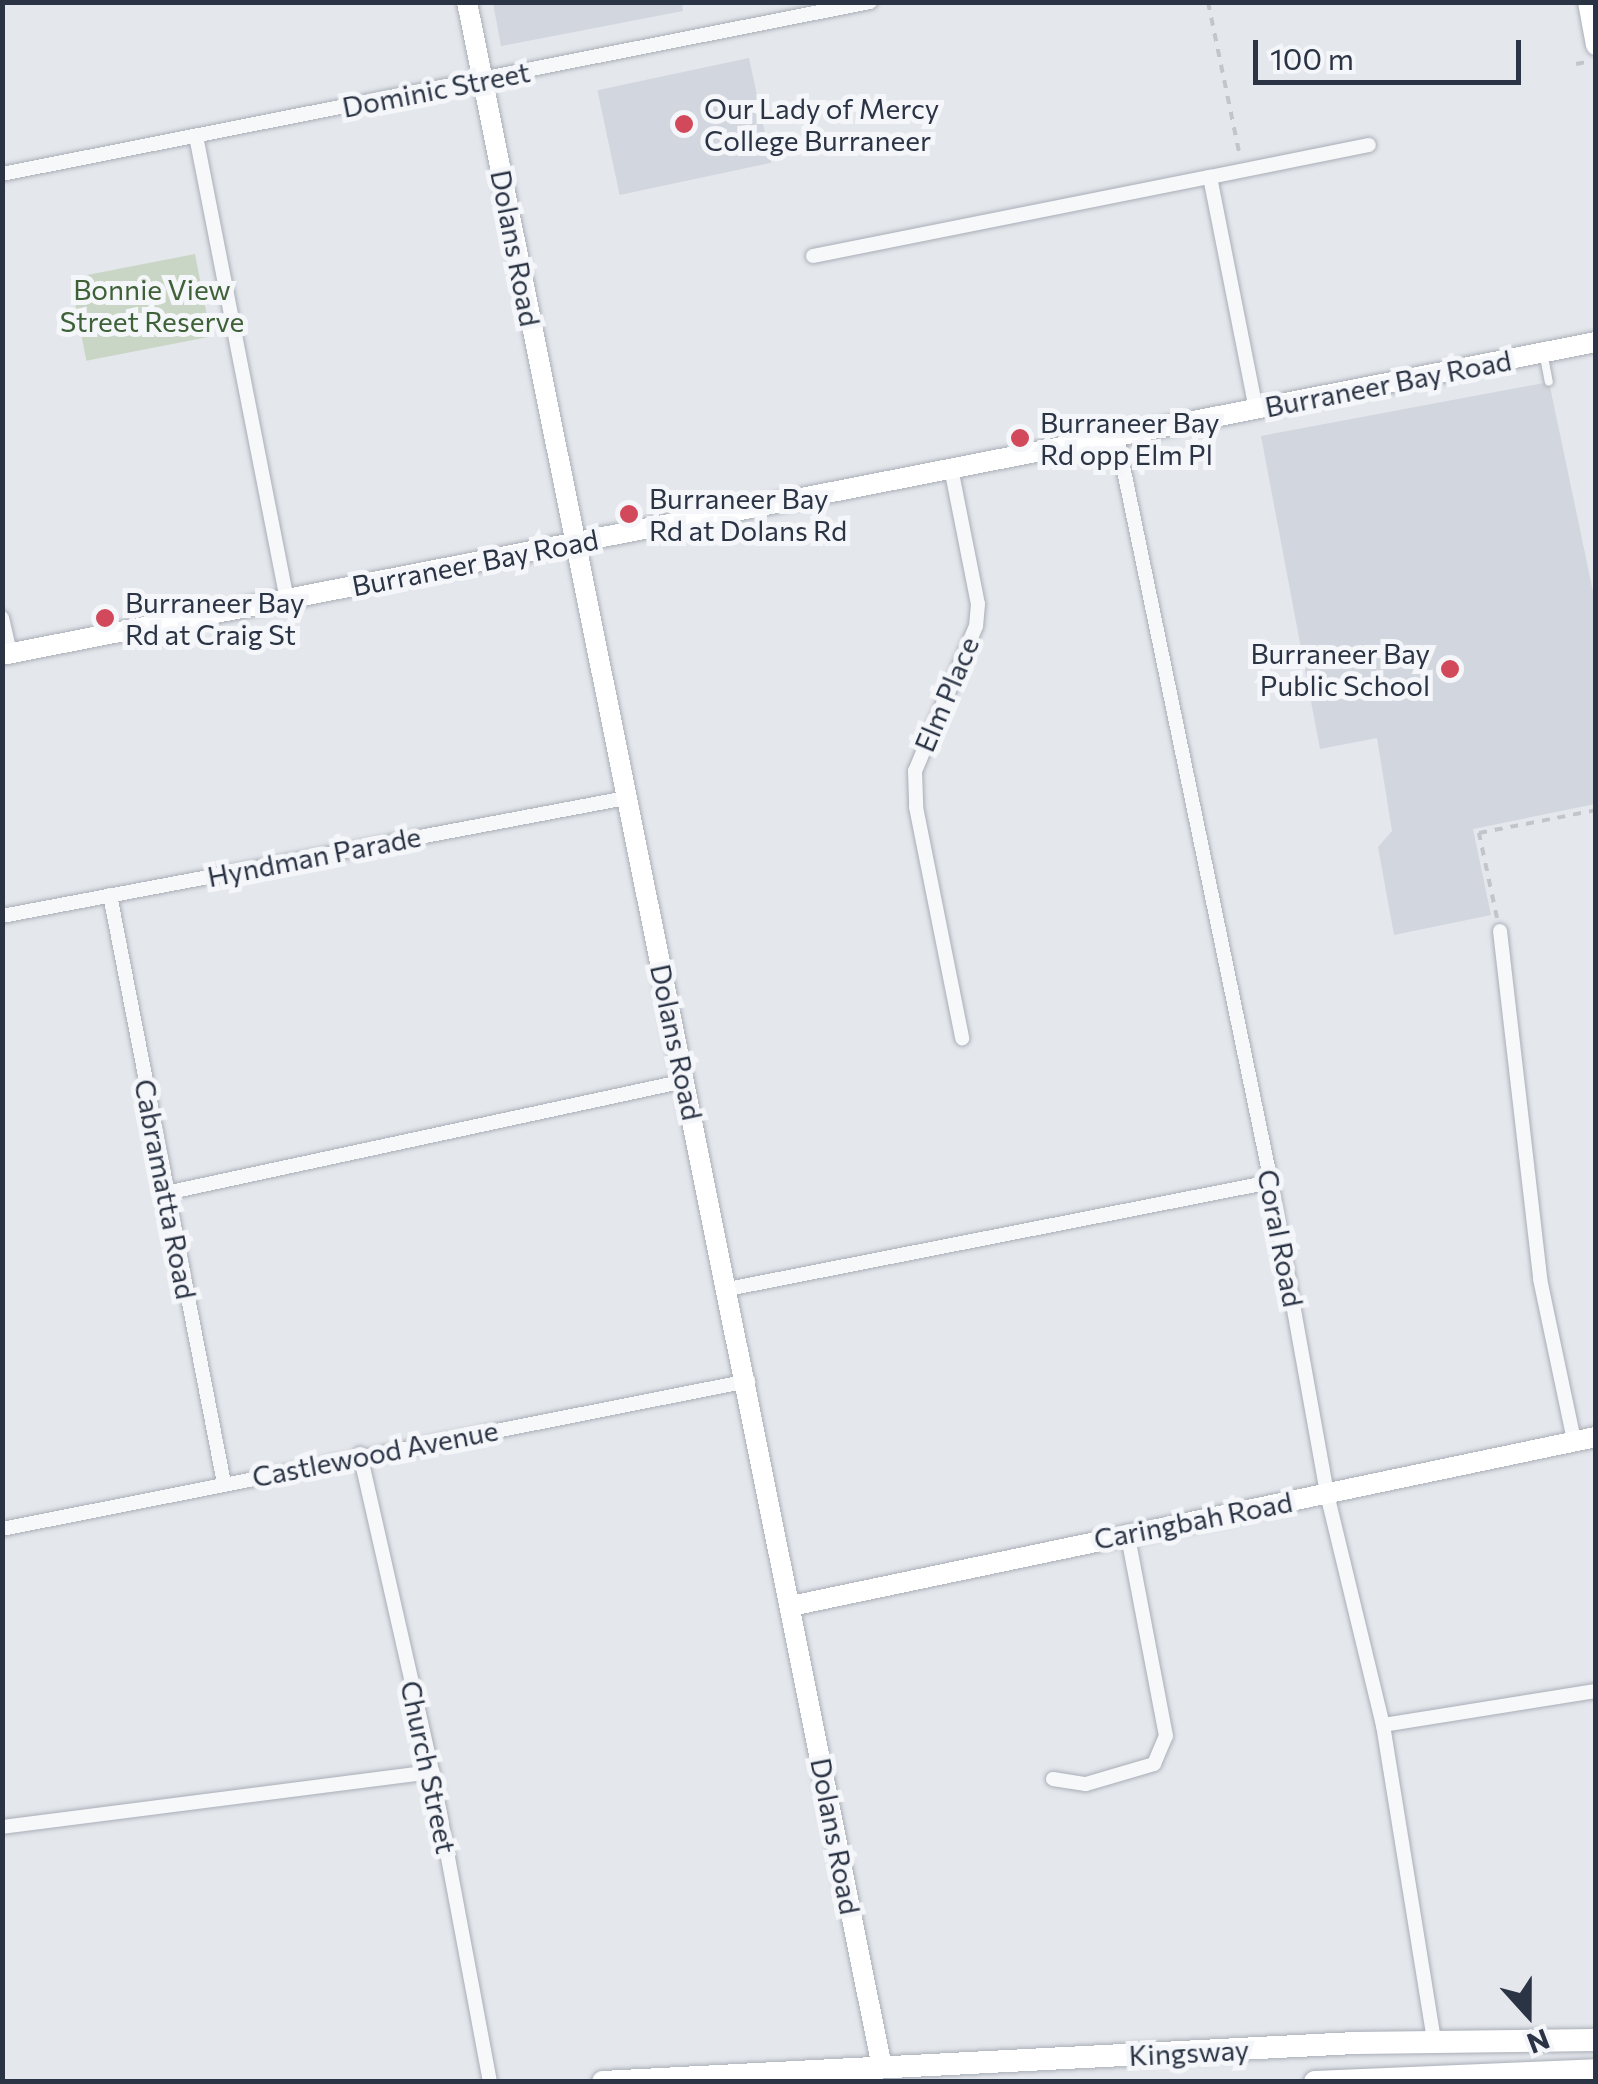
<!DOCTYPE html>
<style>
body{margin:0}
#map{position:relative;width:1598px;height:2084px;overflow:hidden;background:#e4e7ec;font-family:Commissioner,sans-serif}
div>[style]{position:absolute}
.built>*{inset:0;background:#d2d6de;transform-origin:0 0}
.green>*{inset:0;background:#c9d6c5;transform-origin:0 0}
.path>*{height:4px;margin-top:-2px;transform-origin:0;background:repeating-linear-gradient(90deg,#c2c5cb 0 8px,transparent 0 16px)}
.roads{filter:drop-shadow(0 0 2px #a9aeb7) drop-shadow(0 0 2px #a9aeb7)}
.lane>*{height:8px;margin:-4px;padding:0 4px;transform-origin:4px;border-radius:4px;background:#f7f8fa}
.street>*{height:14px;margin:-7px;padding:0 7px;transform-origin:7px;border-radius:7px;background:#f7f8fa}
.secondary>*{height:20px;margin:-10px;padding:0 10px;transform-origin:10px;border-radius:10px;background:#fff}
.primary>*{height:22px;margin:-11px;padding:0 11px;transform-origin:11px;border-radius:11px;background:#fff}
.dots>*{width:28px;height:28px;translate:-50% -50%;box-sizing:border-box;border:5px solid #f4f6f9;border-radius:50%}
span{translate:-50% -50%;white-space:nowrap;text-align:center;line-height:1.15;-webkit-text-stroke:10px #f4f6f9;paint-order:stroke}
.street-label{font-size:28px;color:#2b3445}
.poi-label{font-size:28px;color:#2b3445}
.left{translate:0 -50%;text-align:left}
.right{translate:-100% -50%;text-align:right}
.park-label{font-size:28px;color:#3f6138}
.frame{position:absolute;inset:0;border:5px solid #2b3445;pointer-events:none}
.north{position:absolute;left:1478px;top:1964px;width:100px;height:100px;-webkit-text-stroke:8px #f4f6f9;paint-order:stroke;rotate:159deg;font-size:28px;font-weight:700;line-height:40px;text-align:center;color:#2b3445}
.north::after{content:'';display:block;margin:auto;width:35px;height:45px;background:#2b3445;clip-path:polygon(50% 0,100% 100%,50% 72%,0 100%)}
.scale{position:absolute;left:1253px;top:40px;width:268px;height:45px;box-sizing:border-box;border:5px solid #2b3445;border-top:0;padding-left:12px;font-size:30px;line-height:35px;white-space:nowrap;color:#2b3445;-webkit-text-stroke:8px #f4f6f9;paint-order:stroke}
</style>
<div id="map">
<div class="built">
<div style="clip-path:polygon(682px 3px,683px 11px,501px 46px,493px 3px)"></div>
<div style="left:749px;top:58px;width:107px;height:155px;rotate:78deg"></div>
<div style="clip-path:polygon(1549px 382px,1595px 601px,1595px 804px,1473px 829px,1491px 915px,1394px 935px,1378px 847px,1392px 831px,1377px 738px,1320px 749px,1261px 436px)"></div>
</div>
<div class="green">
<div style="left:195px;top:254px;width:84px;height:127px;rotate:79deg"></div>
</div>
<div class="path">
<div style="left:1208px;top:2px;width:157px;rotate:78.3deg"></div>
<div style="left:1576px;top:64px;width:10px;rotate:-11deg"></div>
<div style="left:1497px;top:918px;width:87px;rotate:-102deg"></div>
<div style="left:1479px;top:833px;width:119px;rotate:-11.1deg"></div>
</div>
<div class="roads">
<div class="lane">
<div style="left:1544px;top:357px;width:25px;rotate:79deg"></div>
</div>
<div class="street">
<div style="left:196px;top:136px;width:472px;rotate:78.9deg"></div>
<div style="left:2px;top:174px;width:885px;rotate:-11.21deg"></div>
<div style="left:1210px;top:177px;width:162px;rotate:-11.4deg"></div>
<div style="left:813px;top:256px;width:405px;rotate:-11.3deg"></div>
<div style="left:1210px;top:177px;width:237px;rotate:78.8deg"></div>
<div style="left:1117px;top:437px;width:761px;rotate:78.32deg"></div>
<div style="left:1271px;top:1182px;width:317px;rotate:79.8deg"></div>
<div style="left:1327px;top:1494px;width:238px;rotate:76.4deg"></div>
<div style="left:1383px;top:1725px;width:320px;rotate:80.8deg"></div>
<div style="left:951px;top:468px;width:139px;rotate:78.8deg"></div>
<div style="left:978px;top:604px;width:22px;rotate:95deg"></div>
<div style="left:976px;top:626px;width:157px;rotate:112.8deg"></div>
<div style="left:915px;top:771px;width:36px;rotate:88deg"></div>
<div style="left:916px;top:807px;width:236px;rotate:78.7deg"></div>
<div style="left:2px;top:618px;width:37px;rotate:77deg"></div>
<div style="left:110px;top:895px;width:599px;rotate:79.03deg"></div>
<div style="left:2px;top:916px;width:635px;rotate:-10.71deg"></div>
<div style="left:1500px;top:931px;width:350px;rotate:83.4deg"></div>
<div style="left:1540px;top:1279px;width:166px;rotate:78.1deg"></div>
<div style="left:166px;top:1193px;width:531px;rotate:-12.18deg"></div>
<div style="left:728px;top:1289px;width:553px;rotate:-11.15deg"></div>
<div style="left:360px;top:1454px;width:326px;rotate:77.2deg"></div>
<div style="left:432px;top:1772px;width:315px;rotate:79.4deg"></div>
<div style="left:2px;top:1529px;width:761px;rotate:-11.22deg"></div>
<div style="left:1383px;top:1725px;width:216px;rotate:-9.1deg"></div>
<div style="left:1053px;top:1779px;width:33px;rotate:9deg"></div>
<div style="left:1086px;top:1784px;width:71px;rotate:-16.4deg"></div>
<div style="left:1154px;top:1764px;width:30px;rotate:-67deg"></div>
<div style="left:1166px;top:1736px;width:208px;rotate:-100.8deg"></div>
<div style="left:2px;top:1827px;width:434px;rotate:-7.3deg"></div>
</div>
<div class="secondary">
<div style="left:467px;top:2px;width:2107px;rotate:78.64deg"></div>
<div style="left:1588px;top:2px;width:44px;rotate:79.5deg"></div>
<div style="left:2px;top:655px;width:1624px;rotate:-11.11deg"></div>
<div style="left:791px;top:1606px;width:823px;rotate:-11.86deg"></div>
</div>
<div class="primary">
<div style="left:603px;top:2082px;width:753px;rotate:-2.97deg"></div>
<div style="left:1355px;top:2043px;width:241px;rotate:-0.7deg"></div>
<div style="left:1315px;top:2082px;width:281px;rotate:-2.4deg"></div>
</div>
</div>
<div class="dots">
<div style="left:684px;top:124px;background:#d1495b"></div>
<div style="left:1020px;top:438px;background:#d1495b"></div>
<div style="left:629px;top:514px;background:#d1495b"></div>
<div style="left:105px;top:618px;background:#d1495b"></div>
<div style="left:1450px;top:669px;background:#d1495b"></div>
</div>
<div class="street-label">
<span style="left:436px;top:89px;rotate:-11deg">Dominic Street</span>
<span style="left:516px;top:248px;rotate:79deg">Dolans Road</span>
<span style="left:1388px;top:383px;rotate:-11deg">Burraneer Bay Road</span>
<span style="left:475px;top:562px;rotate:-11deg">Burraneer Bay Road</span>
<span style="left:946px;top:694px;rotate:-67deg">Elm Place</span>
<span style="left:314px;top:856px;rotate:-11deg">Hyndman Parade</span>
<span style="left:677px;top:1042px;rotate:78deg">Dolans Road</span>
<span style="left:166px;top:1189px;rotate:79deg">Cabramatta Road</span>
<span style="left:1281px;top:1238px;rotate:79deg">Coral Road</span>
<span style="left:375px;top:1453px;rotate:-11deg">Castlewood Avenue</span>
<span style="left:1193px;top:1520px;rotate:-11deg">Caringbah Road</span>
<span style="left:429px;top:1767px;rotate:78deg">Church Street</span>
<span style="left:836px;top:1836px;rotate:79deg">Dolans Road</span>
<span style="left:1189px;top:2052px;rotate:-3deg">Kingsway</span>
</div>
<div class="poi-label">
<span class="left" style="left:704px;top:124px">Our Lady of Mercy<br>College Burraneer</span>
<span class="left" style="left:1040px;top:438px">Burraneer Bay<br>Rd opp Elm Pl</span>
<span class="left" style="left:649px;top:514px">Burraneer Bay<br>Rd at Dolans Rd</span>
<span class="left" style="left:125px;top:618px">Burraneer Bay<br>Rd at Craig St</span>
<span class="right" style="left:1430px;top:669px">Burraneer Bay<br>Public School</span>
</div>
<div class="park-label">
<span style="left:152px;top:305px">Bonnie View<br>Street Reserve</span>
</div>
<div class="frame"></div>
<div class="north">N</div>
<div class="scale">100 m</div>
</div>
